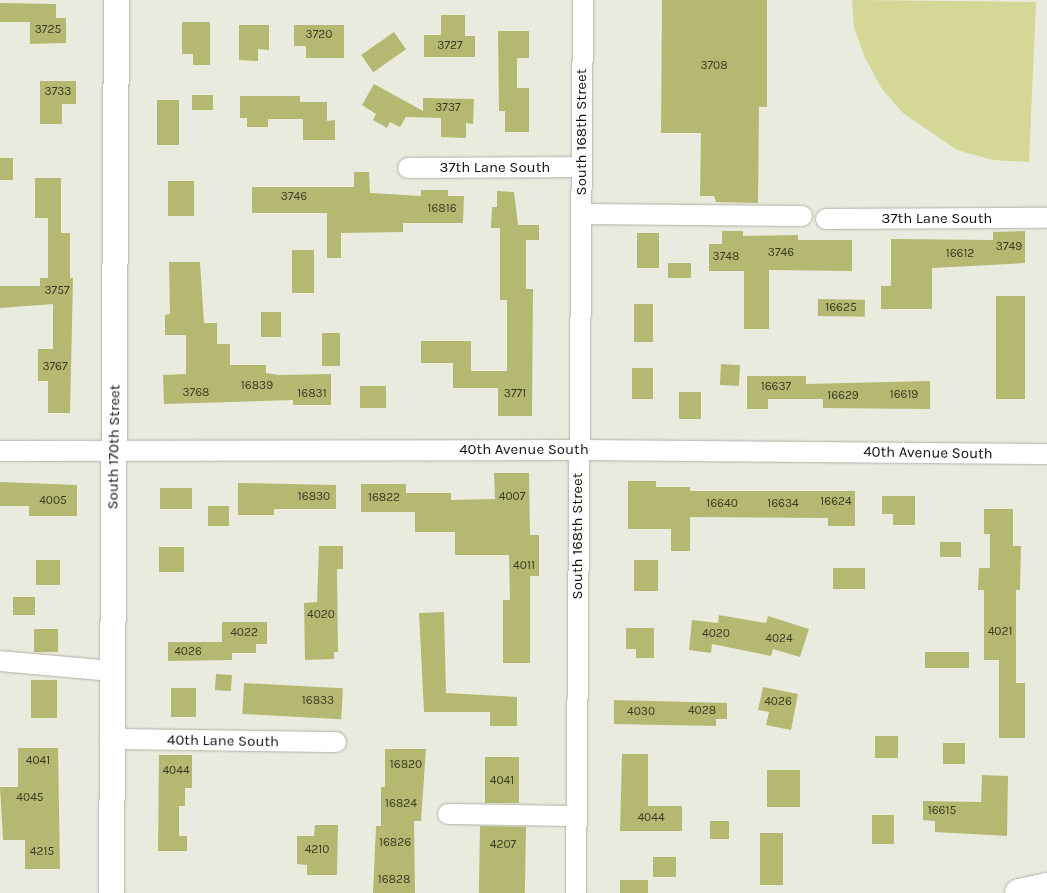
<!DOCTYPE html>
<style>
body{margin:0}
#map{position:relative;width:1047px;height:893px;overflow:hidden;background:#eaebdf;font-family:Karla,sans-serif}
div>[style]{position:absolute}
.green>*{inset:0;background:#d4d795}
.building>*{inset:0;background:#b5b870;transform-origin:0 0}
.roads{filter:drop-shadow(0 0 1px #b0b1a6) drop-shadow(0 0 1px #b0b1a6)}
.minor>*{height:20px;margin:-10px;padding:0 10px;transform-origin:10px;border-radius:10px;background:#fff}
.tertiary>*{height:25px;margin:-12.5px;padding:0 12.5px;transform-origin:12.5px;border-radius:12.5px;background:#fff}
.secondary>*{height:28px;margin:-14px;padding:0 14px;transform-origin:14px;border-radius:14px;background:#fff}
span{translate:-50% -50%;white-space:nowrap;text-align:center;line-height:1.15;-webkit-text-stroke:5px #fff;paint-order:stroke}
.number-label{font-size:12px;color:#393a25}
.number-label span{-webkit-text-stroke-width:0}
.street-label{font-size:15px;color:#10100c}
</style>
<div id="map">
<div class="green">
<div style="clip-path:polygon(852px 0,1036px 2px,1029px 162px,993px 160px,957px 150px,903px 113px,882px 89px,865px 58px,854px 27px)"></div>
</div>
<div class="building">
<div style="clip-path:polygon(662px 0,767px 0,767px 107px,759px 107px,758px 203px,716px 202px,714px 196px,700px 196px,701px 133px,661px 133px)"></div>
<div style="clip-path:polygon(0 3px,56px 4px,56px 18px,66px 18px,66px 43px,30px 44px,30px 22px,0 22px)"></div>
<div style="clip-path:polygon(441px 15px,465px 15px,465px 36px,475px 36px,475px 57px,424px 57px,424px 35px,441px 35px)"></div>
<div style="clip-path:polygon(182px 22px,210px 22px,210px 65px,193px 65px,193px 54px,182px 54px)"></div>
<div style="clip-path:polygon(239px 25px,269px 25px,269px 50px,258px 49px,258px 61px,239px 60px)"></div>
<div style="clip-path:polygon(294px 25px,344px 25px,344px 58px,306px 58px,306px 46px,294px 46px)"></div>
<div style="clip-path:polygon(498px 31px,529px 31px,529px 58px,517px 58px,517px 88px,529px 88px,529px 132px,505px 132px,505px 111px,499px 111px)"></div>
<div style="left:394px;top:32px;width:21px;height:40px;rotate:55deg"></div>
<div style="clip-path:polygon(40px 81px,76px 81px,76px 104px,62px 104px,62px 124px,40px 124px)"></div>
<div style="clip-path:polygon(374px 84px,423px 111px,423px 98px,474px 99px,473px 124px,466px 123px,466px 138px,441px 137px,441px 118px,406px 117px,400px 127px,390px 122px,387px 128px,373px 120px,376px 114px,362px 105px)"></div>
<div style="left:192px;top:95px;width:21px;height:15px"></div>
<div style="clip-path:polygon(240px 96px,300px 96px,300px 102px,327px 102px,327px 121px,335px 120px,335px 140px,303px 140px,303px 119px,268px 119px,268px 127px,247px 127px,247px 118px,240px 118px)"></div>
<div style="left:157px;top:100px;width:22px;height:45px"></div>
<div style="left:0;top:158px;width:13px;height:22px"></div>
<div style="clip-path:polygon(354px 172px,369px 172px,370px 193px,421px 196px,421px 190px,448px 190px,448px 196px,464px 196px,463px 223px,403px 223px,403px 232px,341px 233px,341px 258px,327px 258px,327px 213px,252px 213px,252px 187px,354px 187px)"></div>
<div style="clip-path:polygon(35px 178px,61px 178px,61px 233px,70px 233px,70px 278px,73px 278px,70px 413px,48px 413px,48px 381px,38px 381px,38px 349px,53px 349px,53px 304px,0 308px,0 286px,40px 286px,40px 278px,48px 278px,48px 218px,35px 218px)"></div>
<div style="left:168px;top:181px;width:26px;height:35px"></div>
<div style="clip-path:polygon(497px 191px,514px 192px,518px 225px,539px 225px,539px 240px,526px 240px,526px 289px,533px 289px,532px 416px,498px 416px,498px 388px,453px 388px,453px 363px,421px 363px,421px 341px,471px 341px,471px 371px,507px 371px,507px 300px,500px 300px,500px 228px,491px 228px,492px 207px,497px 207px)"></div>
<div style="clip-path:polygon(722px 231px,743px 231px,743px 236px,798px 235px,798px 240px,852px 240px,852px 271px,769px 270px,769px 329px,744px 329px,744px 271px,709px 271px,709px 244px,722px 244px)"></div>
<div style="clip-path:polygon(1025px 231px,1025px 263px,932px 268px,932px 309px,881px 309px,881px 286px,891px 286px,891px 239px,993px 240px,993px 232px)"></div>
<div style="left:637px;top:233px;width:22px;height:35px"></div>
<div style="left:292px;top:250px;width:22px;height:43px"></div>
<div style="clip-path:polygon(169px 262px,200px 262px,204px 323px,217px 323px,217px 344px,230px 344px,230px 365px,266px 365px,266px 373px,279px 375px,331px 374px,331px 405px,293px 405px,293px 400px,164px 404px,163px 375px,186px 374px,186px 335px,165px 335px,165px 315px,170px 314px)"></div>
<div style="left:668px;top:263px;width:23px;height:15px"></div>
<div style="left:996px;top:296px;width:29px;height:103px"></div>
<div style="left:818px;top:299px;width:47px;height:17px;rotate:1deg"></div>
<div style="left:634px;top:304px;width:19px;height:38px"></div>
<div style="left:261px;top:312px;width:20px;height:25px"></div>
<div style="left:322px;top:333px;width:18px;height:33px"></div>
<div style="left:721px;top:364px;width:19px;height:21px;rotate:3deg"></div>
<div style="left:632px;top:368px;width:21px;height:31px"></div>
<div style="clip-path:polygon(747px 376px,806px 376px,806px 384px,930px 381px,930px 409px,823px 408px,823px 399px,768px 399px,768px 409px,747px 409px)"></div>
<div style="left:360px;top:386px;width:26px;height:22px"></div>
<div style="left:679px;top:392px;width:22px;height:27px"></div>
<div style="clip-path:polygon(494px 473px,529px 473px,530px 535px,539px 535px,539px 576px,530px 576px,530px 663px,503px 663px,503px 600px,510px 600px,509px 555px,455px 555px,455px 532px,415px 532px,415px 512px,361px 512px,361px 484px,406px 484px,406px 493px,451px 493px,451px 500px,495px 499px)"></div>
<div style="clip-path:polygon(628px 481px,656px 481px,656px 487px,690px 487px,690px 491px,855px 491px,855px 526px,828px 526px,828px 518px,690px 517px,690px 551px,671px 551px,671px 529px,628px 529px)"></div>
<div style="clip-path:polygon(0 482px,77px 485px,77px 516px,29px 516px,29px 506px,0 506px)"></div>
<div style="clip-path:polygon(238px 483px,336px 485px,336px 509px,274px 509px,274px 515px,238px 515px)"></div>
<div style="left:160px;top:488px;width:32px;height:21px"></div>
<div style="clip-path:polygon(882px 496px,915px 496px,915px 525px,893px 525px,893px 514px,882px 514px)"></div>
<div style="left:208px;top:506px;width:21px;height:20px"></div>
<div style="clip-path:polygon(984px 509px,1013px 509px,1013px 546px,1021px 546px,1020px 590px,1016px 590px,1016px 683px,1025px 683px,1025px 738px,999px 738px,999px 660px,984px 660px,984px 590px,978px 590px,979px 568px,990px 568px,990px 534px,984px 534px)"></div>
<div style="left:961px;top:542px;width:15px;height:21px;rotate:90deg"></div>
<div style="clip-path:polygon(319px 546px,343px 546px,343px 569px,337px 569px,338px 652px,334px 652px,334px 659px,305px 660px,304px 603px,317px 602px)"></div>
<div style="left:159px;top:547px;width:25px;height:25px"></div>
<div style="left:36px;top:560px;width:24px;height:25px"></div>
<div style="left:634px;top:560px;width:24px;height:31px"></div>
<div style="left:833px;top:568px;width:32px;height:21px"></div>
<div style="left:13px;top:597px;width:22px;height:18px"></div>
<div style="clip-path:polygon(444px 612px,446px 693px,517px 697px,517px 726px,490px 726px,490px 712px,424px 712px,419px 613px)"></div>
<div style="clip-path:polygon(719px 615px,766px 623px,768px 616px,809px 629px,800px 657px,773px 649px,771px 656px,712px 644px,711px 653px,689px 650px,692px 620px,718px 623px)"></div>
<div style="clip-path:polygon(222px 622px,267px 622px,267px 644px,256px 644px,256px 653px,232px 653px,232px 660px,168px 661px,168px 642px,222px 642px)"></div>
<div style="clip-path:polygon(626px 628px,654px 628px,654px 658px,636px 658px,636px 649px,626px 649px)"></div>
<div style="left:34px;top:629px;width:24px;height:23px"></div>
<div style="left:925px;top:652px;width:44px;height:16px"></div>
<div style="left:216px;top:674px;width:16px;height:16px;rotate:4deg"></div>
<div style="left:31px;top:680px;width:26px;height:38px"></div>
<div style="left:244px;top:683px;width:99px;height:31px;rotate:3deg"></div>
<div style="clip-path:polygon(763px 687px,798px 694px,791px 730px,766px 725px,769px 712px,758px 710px)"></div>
<div style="left:171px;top:688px;width:25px;height:29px"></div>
<div style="clip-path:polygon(614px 700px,727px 703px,727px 719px,716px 719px,716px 726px,614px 724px)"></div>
<div style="left:875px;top:736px;width:23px;height:22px"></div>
<div style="left:943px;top:743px;width:22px;height:21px"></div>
<div style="clip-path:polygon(18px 748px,58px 748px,60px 869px,25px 869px,25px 840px,3px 840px,0 787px,18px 787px)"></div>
<div style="clip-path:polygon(385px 749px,426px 749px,421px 821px,414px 821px,415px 893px,373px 893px,376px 826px,381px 826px,381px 787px,385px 787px)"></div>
<div style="clip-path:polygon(622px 754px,648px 754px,648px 806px,682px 806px,682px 831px,620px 831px)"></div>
<div style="clip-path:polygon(159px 755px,192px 755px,192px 788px,185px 788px,185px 806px,179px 806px,179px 836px,187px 836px,187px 851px,158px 851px)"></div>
<div style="left:485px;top:757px;width:34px;height:46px"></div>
<div style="left:767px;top:770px;width:33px;height:37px"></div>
<div style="clip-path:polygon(982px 775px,1008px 776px,1007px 836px,935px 832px,935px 821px,923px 820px,923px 801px,981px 802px)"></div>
<div style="left:872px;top:815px;width:22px;height:29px"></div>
<div style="left:710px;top:821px;width:19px;height:18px"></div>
<div style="clip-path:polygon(315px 825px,338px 825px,337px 875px,307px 875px,307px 865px,297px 864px,297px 836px,314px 836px)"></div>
<div style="left:480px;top:826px;width:46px;height:67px;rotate:1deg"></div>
<div style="left:760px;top:833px;width:23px;height:52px"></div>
<div style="left:653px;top:857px;width:23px;height:20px"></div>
<div style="left:620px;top:880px;width:28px;height:13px"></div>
</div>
<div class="roads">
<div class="minor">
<div style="left:408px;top:168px;width:174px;rotate:-0.3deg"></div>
<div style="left:582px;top:214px;width:220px;rotate:0.5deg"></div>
<div style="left:826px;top:219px;width:221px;rotate:-0.3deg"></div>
<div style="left:0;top:451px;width:579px;rotate:-0.1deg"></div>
<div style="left:579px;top:450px;width:468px;rotate:0.5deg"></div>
<div style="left:0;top:661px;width:111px;rotate:5.1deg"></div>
<div style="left:110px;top:739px;width:226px;rotate:0.8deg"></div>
<div style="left:448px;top:814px;width:128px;rotate:0.9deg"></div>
<div style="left:576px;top:893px;width:893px;rotate:-89.55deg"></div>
</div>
<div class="tertiary">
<div style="left:111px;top:893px;width:893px;rotate:-89.68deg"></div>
</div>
<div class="secondary">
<div style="left:1019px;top:893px;width:29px;rotate:-12deg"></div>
</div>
</div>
<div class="number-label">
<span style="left:48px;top:30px">3725</span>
<span style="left:319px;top:35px">3720</span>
<span style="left:450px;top:46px">3727</span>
<span style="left:714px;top:66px">3708</span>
<span style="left:58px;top:92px">3733</span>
<span style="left:448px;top:108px">3737</span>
<span style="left:294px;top:197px">3746</span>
<span style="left:442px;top:209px">16816</span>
<span style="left:1009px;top:247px">3749</span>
<span style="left:781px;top:253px">3746</span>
<span style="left:960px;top:254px">16612</span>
<span style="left:726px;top:257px">3748</span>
<span style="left:57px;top:291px">3757</span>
<span style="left:841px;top:308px">16625</span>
<span style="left:55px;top:367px">3767</span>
<span style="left:257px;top:386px">16839</span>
<span style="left:776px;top:387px">16637</span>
<span style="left:196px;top:393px">3768</span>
<span style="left:312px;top:394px">16831</span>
<span style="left:515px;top:394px">3771</span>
<span style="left:904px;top:395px">16619</span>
<span style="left:843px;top:396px">16629</span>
<span style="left:314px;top:497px">16830</span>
<span style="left:512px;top:497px">4007</span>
<span style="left:384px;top:498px">16822</span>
<span style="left:53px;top:501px">4005</span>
<span style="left:836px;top:502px">16624</span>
<span style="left:722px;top:504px">16640</span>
<span style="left:783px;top:504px">16634</span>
<span style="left:524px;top:566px">4011</span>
<span style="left:321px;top:615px">4020</span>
<span style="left:1000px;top:632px">4021</span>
<span style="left:244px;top:633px">4022</span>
<span style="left:716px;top:634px">4020</span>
<span style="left:779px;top:639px">4024</span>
<span style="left:188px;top:652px">4026</span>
<span style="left:318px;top:701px">16833</span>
<span style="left:778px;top:702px">4026</span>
<span style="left:702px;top:711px">4028</span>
<span style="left:641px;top:712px">4030</span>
<span style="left:38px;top:761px">4041</span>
<span style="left:406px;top:765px">16820</span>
<span style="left:176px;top:771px">4044</span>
<span style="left:502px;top:781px">4041</span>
<span style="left:30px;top:798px">4045</span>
<span style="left:401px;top:804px">16824</span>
<span style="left:942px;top:811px">16615</span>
<span style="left:651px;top:818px">4044</span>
<span style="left:395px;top:843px">16826</span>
<span style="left:503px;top:845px">4207</span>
<span style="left:317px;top:850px">4210</span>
<span style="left:42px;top:852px">4215</span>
<span style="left:394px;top:880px">16828</span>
</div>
<div class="street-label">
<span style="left:582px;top:132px;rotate:-90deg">South 168th Street</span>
<span style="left:495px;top:168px">37th Lane South</span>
<span style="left:937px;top:219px">37th Lane South</span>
<span style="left:114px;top:447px;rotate:-89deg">South 170th Street</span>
<span style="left:524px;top:450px">40th Avenue South</span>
<span style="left:928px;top:453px;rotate:1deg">40th Avenue South</span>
<span style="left:578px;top:536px;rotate:-90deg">South 168th Street</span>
<span style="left:223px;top:741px;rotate:1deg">40th Lane South</span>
</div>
</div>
